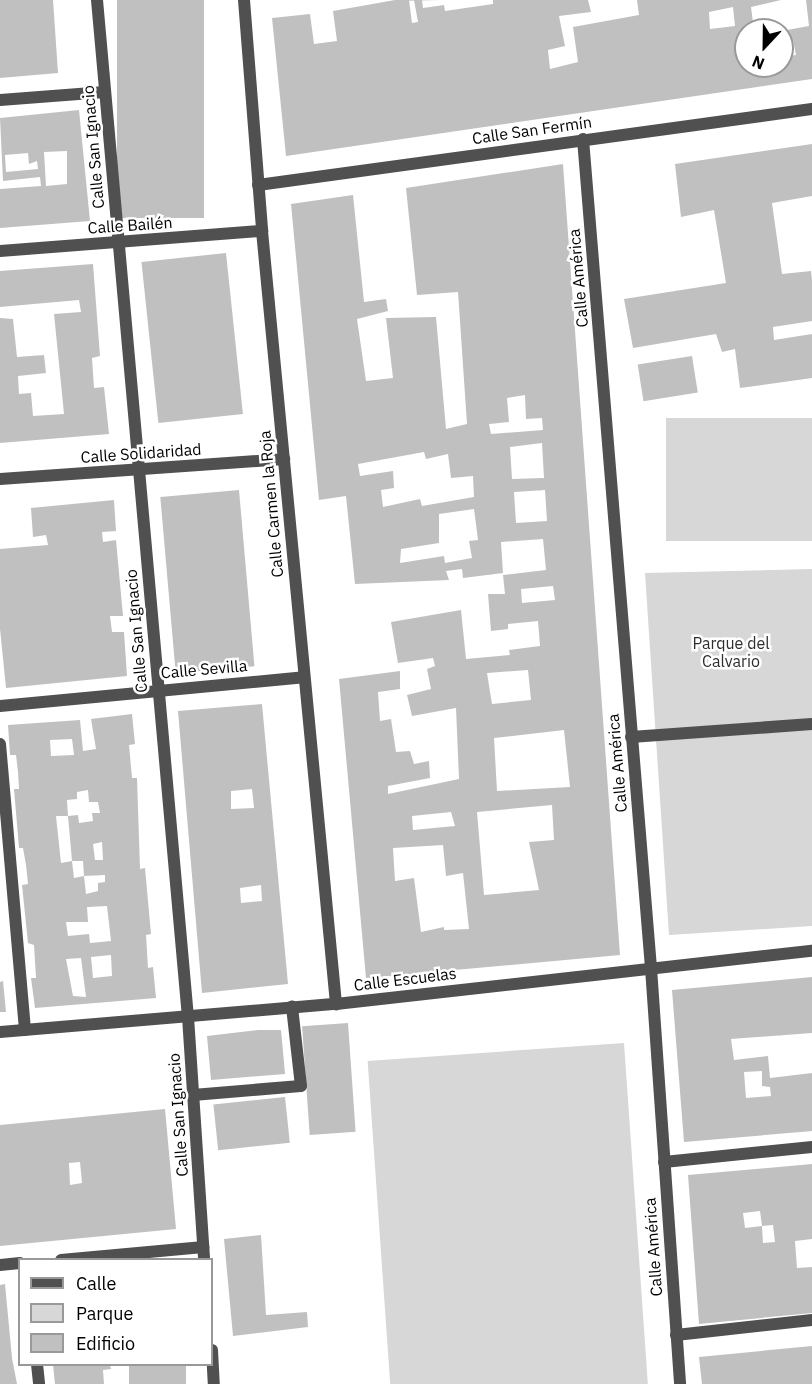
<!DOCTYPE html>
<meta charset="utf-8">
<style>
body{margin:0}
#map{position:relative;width:812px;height:1384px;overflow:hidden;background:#fff;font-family:"IBM Plex Sans",sans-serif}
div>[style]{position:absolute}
.green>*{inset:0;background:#d7d7d7;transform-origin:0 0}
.building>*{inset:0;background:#c0c0c0;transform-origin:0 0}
.street>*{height:12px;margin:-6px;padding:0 6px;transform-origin:6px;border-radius:6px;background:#505050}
span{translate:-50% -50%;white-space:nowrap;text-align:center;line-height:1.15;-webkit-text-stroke:5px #fff;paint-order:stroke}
.street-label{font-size:16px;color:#000}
.park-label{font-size:16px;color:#2e2e2e}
.legend{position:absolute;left:18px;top:1258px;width:195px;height:108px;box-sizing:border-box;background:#fff;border:2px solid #999;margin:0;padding:8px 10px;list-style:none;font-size:18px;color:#000}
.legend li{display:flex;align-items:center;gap:12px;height:30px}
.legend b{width:30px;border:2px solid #999}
.north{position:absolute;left:734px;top:18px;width:60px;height:60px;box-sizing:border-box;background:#fff;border:2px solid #999;border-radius:50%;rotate:202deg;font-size:16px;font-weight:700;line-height:24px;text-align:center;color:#000}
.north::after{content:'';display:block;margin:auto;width:21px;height:27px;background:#000;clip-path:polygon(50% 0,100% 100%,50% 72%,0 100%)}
</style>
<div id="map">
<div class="green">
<div style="left:812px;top:418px;width:123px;height:146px;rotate:90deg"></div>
<div style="clip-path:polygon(812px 569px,812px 926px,669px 935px,645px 573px)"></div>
<div style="left:624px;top:1043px;width:342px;height:257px;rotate:86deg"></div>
</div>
<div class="building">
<div style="clip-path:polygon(0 0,53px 0,58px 73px,0 78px)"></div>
<div style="left:117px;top:0;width:87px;height:218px"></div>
<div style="clip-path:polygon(evenodd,395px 0,409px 0,412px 23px,418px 22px,414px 0,422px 0,423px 8px,444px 5px,445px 11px,493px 4px,493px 0,588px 0,591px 12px,559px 16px,565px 46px,548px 50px,550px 69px,578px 62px,573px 27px,639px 15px,637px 0,781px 0,751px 7px,754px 30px,746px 30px,746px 48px,738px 48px,740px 65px,782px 66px,782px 57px,796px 55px,793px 40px,787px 41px,787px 30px,809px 26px,806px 0,812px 0,812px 79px,286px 156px,272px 18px,310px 14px,314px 44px,337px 41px,333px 11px,395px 0,733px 7px,735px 26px,710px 29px,709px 12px,733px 7px)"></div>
<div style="clip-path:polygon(evenodd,79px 110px,90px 221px,0 228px,0 189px,41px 186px,40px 177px,3px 181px,0 118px,79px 110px,67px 151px,67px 184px,46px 186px,44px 152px,67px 151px,79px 110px,28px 153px,29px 164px,37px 161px,38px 169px,6px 172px,5px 155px,28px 153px)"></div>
<div style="clip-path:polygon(812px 144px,812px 196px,772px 203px,782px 274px,811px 271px,812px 280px,812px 321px,773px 327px,774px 340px,812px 334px,812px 378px,740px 388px,735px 349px,722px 352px,716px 334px,633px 348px,624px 299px,726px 283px,714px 210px,681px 217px,675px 164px)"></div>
<div style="clip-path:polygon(evenodd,563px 164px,620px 955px,366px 978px,339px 679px,400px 671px,400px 689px,378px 692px,380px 721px,391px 719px,396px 752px,410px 751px,414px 764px,429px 761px,430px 778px,388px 786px,388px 794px,459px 779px,456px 708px,412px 716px,407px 695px,431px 689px,427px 669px,435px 666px,433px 658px,398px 663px,391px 622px,461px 610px,466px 659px,510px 655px,509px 650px,540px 646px,538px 621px,508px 624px,508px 629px,491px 631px,488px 594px,505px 594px,503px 575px,546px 570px,543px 539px,501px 542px,503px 573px,463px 578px,462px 569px,446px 571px,449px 580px,355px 584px,346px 496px,319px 500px,291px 204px,353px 195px,364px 302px,386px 299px,388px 311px,357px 319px,366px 381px,393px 378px,386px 318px,436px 317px,446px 429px,467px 424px,458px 292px,417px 295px,406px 188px,563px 164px,525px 395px,526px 419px,542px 418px,543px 430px,491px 434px,489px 424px,509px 422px,507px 398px,525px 395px,563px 164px,542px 443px,544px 478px,512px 479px,510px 447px,542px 443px,563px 164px,424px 452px,426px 459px,448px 454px,451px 478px,473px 476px,474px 497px,422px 506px,420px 499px,383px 507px,381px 490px,394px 488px,393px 471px,360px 476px,358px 464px,424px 452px,563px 164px,545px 490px,547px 521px,516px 523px,514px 492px,545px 490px,563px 164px,474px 509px,478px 540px,469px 541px,472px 558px,445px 563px,444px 556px,400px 563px,401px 549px,439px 543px,439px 514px,474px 509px,563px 164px,553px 586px,555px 600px,522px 603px,521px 589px,553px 586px,563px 164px,528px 670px,531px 700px,492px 704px,487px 673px,528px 670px,563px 164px,564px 730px,570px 787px,497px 791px,494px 738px,564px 730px,563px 164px,552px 805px,554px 840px,529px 842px,539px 890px,484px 895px,477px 812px,552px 805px,563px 164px,451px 812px,455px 826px,413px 830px,412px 816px,451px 812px,563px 164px,443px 845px,446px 876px,463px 873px,469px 929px,444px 930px,444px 927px,421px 932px,414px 878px,395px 881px,393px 848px,443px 845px)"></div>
<div style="left:226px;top:253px;width:162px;height:85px;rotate:84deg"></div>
<div style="clip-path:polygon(93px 264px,100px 356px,92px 358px,94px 388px,104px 387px,109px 434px,0 443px,0 318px,13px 319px,17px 357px,44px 355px,46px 373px,18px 376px,19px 394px,31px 393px,33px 416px,64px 414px,54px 314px,81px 312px,79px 300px,0 307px,0 271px)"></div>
<div style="left:692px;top:356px;width:37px;height:55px;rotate:81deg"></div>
<div style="left:239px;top:490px;width:177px;height:79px;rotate:85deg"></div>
<div style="clip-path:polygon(114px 500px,116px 531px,102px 532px,103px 542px,116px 540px,123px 616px,110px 616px,112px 632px,124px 632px,127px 676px,6px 688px,0 629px,0 549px,48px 545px,46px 535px,33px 537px,31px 508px)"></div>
<div style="clip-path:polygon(evenodd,262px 704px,288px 984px,202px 993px,178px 711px,262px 704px,252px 789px,254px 808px,231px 809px,231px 791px,252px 789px,262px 704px,261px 885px,262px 901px,241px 903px,240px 888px,261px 885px)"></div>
<div style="clip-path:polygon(evenodd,132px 714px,135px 744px,129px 745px,132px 778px,137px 778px,140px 869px,145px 868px,151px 934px,146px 935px,148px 968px,153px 967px,156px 998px,35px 1008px,31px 978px,36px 978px,34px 945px,28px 943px,22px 885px,28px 884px,26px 865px,23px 848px,19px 848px,14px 789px,19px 789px,18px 772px,16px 755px,10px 755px,8px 725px,80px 720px,83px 751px,96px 749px,91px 719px,132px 714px,72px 739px,74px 755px,51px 756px,50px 740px,72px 739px,132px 714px,88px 790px,89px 802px,98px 802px,100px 813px,92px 813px,93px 821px,79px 823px,78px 815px,68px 816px,72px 861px,61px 863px,56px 816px,68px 816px,67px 800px,77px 799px,77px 792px,88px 790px,132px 714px,102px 842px,103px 860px,95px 860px,93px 844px,102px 842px,132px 714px,72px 861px,83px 861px,84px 876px,105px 875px,105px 882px,98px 883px,98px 891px,86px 894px,84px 876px,74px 878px,72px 861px,132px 714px,107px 906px,111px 941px,90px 943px,89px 934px,68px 936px,66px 922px,88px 922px,87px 907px,107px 906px,132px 714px,111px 955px,112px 976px,93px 978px,91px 957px,111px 955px,132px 714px,81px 958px,86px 997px,73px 996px,66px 959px,81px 958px)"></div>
<div style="clip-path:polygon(evenodd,812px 977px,812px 1033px,731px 1039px,734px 1060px,768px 1056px,770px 1078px,812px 1073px,812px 1131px,684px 1142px,672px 990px,812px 977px,762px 1071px,762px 1086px,770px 1087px,771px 1096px,746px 1098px,744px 1072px,762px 1071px)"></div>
<div style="clip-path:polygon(3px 981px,6px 1012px,0 1012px,0 982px)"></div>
<div style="left:348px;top:1023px;width:109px;height:46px;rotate:86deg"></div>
<div style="clip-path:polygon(258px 1030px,281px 1030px,285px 1074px,211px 1080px,207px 1036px)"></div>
<div style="left:285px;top:1097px;width:46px;height:72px;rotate:84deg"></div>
<div style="clip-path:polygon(evenodd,165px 1109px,176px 1229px,0 1246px,0 1125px,165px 1109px,80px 1162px,82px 1183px,70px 1185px,69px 1163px,80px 1162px)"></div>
<div style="clip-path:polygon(evenodd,812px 1164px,812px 1239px,795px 1241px,797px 1268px,812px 1267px,812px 1313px,699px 1324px,688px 1175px,812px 1164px,760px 1211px,762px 1226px,745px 1228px,743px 1213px,760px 1211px,812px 1164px,773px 1225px,775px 1242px,763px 1243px,762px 1226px,773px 1225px)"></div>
<div style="clip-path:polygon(261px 1235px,266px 1315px,307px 1312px,308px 1327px,233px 1336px,224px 1239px)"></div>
<div style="clip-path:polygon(5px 1284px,12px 1358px,17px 1384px,0 1384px,0 1285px)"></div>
<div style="clip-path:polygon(812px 1346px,812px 1384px,702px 1384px,699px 1357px)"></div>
<div style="clip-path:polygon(53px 1365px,110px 1365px,111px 1369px,103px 1370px,104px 1384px,55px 1384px)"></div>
<div style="left:129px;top:1365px;width:57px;height:19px"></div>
</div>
<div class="street">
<div style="left:97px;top:0;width:1021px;rotate:84.89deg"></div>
<div style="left:188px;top:1017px;width:244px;rotate:86.2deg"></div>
<div style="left:244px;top:0;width:232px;rotate:85.5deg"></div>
<div style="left:262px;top:231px;width:777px;rotate:84.53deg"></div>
<div style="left:0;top:100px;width:105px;rotate:-4.4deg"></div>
<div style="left:583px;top:139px;width:832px;rotate:85.31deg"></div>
<div style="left:651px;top:968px;width:417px;rotate:86deg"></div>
<div style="left:258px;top:185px;width:559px;rotate:-7.81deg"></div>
<div style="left:0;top:251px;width:263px;rotate:-4.4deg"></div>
<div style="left:0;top:479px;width:285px;rotate:-4deg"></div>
<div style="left:0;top:706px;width:305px;rotate:-5.4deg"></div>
<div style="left:631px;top:737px;width:181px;rotate:-4.1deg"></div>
<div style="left:0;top:744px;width:287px;rotate:85deg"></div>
<div style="left:0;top:1032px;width:337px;rotate:-4.8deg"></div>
<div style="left:336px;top:1004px;width:479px;rotate:-6.4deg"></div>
<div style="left:193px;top:1095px;width:108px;rotate:-4.8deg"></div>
<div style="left:301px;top:1086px;width:80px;rotate:-96.5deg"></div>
<div style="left:664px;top:1162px;width:149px;rotate:-5.8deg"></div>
<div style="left:61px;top:1260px;width:143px;rotate:-5.2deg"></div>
<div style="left:0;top:1265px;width:20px;rotate:-6deg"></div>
<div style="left:676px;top:1335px;width:137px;rotate:-6.3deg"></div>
<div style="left:212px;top:1350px;width:34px;rotate:87deg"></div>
<div style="left:37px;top:1364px;width:20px;rotate:84deg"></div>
</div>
<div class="street-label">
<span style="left:532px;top:130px;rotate:-8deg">Calle San Fermín</span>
<span style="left:93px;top:147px;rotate:-95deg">Calle San Ignacio</span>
<span style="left:130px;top:225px;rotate:-4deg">Calle Bailén</span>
<span style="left:578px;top:278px;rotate:-95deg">Calle América</span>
<span style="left:141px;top:453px;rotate:-4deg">Calle Solidaridad</span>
<span style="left:271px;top:504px;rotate:-95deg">Calle Carmen la Roja</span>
<span style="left:136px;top:631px;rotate:-95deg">Calle San Ignacio</span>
<span style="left:204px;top:669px;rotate:-5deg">Calle Sevilla</span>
<span style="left:617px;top:763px;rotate:-95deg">Calle América</span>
<span style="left:405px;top:979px;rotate:-7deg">Calle Escuelas</span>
<span style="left:178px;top:1115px;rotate:-94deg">Calle San Ignacio</span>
<span style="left:653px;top:1247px;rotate:-94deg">Calle América</span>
</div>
<div class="park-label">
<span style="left:731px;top:652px">Parque del<br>Calvario</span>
</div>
<ul class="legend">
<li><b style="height:8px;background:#505050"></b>Calle</li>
<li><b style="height:16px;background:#d7d7d7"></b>Parque</li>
<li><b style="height:16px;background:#c0c0c0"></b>Edificio</li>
</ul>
<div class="north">N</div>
</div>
